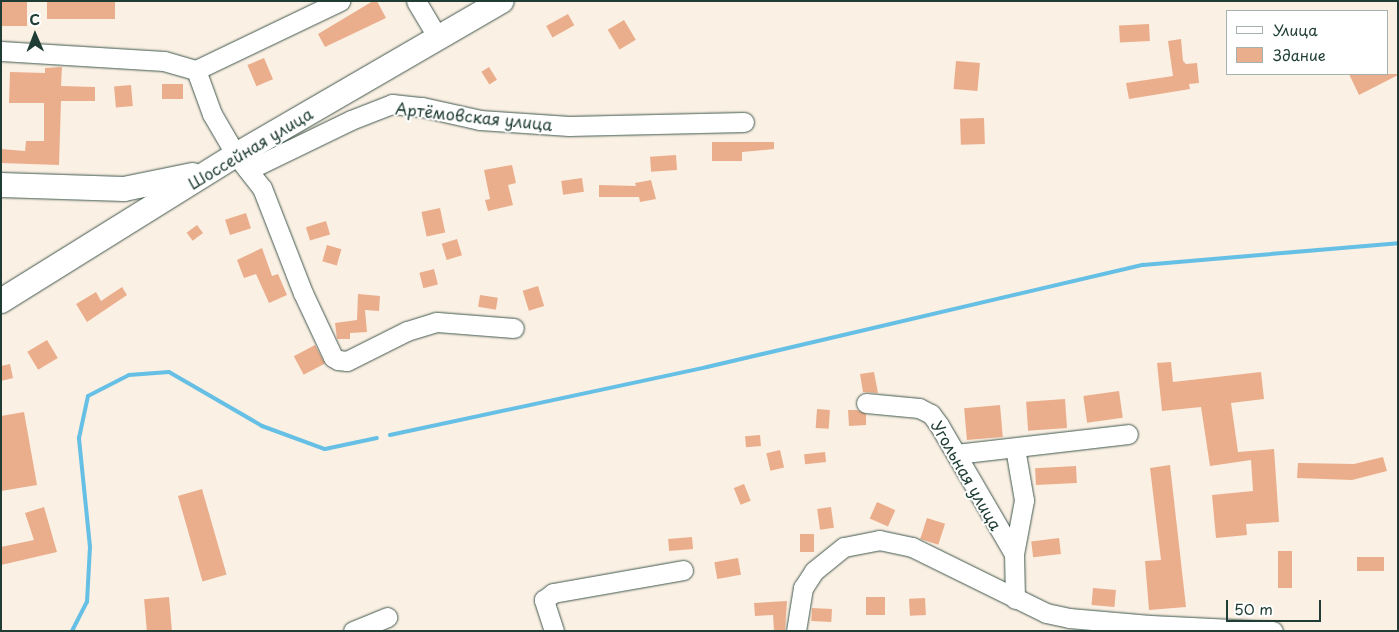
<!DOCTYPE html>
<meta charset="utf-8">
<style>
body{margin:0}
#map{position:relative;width:1399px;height:632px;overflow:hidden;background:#faf0e3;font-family:"Playpen Sans",sans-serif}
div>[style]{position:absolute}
.stream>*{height:4px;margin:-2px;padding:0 2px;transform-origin:2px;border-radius:2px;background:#66bfe4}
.building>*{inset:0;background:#ebae8c;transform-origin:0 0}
.roads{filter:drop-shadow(0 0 1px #40584e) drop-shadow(0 0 1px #40584e)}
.minor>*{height:19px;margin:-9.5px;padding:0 9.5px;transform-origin:9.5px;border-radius:9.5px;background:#fff}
.major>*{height:24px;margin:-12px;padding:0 12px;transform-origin:12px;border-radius:12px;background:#fff}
span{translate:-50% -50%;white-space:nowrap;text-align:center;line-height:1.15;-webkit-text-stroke:4px #fff;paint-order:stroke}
.street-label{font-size:16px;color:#1f3d34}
.frame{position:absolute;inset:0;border:2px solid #1f3d34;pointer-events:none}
.legend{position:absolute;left:1226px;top:10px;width:162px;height:65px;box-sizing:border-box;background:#fff;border:1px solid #a5b1ae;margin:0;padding:6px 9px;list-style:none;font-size:15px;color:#1f3d34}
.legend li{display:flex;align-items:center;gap:10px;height:25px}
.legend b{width:25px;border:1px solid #a5b1ae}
.north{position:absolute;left:10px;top:10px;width:50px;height:50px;-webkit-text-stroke:4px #fff;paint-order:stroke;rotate:359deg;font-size:14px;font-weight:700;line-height:20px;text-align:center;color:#1f3d34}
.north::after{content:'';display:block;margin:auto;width:18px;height:22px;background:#1f3d34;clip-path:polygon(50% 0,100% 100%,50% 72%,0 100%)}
.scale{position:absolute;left:1226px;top:600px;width:95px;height:22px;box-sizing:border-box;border:2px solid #1f3d34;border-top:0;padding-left:6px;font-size:15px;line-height:18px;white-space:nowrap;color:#1f3d34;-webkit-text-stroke:4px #fff;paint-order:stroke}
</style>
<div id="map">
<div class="stream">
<div style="left:390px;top:435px;width:324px;rotate:-12.1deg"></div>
<div style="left:707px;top:367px;width:448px;rotate:-13.2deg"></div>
<div style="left:1143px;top:265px;width:256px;rotate:-4.9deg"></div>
<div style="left:72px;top:631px;width:33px;rotate:-63deg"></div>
<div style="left:87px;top:602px;width:55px;rotate:-86.9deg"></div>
<div style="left:90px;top:547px;width:110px;rotate:-95.8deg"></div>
<div style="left:79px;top:438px;width:43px;rotate:-77.9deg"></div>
<div style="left:88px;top:396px;width:46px;rotate:-27.1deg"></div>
<div style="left:129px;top:375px;width:40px;rotate:-4.3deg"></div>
<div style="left:169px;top:372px;width:108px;rotate:30.1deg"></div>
<div style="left:262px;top:426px;width:67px;rotate:20.1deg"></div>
<div style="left:325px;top:449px;width:53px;rotate:-11.9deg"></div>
</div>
<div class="building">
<div style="left:1px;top:1px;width:26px;height:25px"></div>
<div style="left:47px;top:1px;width:68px;height:18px"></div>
<div style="clip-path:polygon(373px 1px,377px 1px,386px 18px,325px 47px,318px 34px)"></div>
<div style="left:568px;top:14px;width:13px;height:25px;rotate:61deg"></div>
<div style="left:624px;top:20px;width:23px;height:19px;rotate:59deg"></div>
<div style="left:1149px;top:24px;width:17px;height:30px;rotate:87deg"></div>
<div style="clip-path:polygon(1181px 39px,1183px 61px,1186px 64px,1197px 63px,1199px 83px,1189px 84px,1190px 89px,1129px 99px,1126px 83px,1173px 76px,1168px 41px)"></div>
<div style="left:264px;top:58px;width:23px;height:18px;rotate:67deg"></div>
<div style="left:956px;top:61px;width:24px;height:28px;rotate:5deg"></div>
<div style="clip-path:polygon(62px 67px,61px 86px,95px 87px,95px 101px,61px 101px,59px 165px,1px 163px,1px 149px,25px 151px,26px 141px,44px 141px,44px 103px,9px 103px,10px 72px,45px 73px,45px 68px)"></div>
<div style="left:489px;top:67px;width:15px;height:9px;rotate:58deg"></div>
<div style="clip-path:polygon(1349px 74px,1398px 74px,1398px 75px,1359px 95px)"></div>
<div style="left:162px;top:84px;width:21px;height:15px"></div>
<div style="left:131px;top:85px;width:21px;height:17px;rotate:85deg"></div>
<div style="left:984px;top:118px;width:26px;height:24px;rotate:88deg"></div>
<div style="clip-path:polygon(712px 142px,774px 142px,774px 149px,742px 152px,742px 161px,712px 161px)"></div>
<div style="left:676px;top:155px;width:15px;height:26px;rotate:86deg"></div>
<div style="clip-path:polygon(512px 165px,516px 183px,508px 185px,513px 205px,488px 211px,485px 200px,490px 199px,484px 170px)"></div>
<div style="left:582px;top:178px;width:14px;height:21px;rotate:82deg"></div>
<div style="clip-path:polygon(651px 180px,656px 199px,640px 202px,639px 197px,599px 197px,599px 185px,636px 186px,635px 183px)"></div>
<div style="left:440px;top:208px;width:25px;height:19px;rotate:78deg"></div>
<div style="left:246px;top:213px;width:16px;height:22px;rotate:72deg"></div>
<div style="left:326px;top:221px;width:14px;height:21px;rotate:73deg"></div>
<div style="left:197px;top:225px;width:10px;height:13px;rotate:53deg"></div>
<div style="left:457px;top:239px;width:17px;height:16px;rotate:73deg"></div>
<div style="left:327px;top:245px;width:15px;height:17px;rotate:16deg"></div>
<div style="clip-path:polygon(262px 248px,272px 276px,278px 274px,287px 295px,269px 303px,256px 274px,244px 278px,237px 260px)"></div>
<div style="left:434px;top:269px;width:16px;height:15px;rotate:76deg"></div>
<div style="left:538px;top:286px;width:21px;height:16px;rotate:73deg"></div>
<div style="clip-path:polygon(122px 287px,127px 295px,87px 322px,76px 304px,96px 292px,101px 301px)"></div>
<div style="clip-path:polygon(358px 294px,380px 296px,379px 311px,365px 310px,367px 332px,350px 333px,350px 339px,337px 339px,335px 323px,357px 320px)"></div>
<div style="left:480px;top:295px;width:18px;height:12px;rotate:9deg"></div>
<div style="left:47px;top:340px;width:21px;height:23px;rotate:59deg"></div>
<div style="left:315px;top:345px;width:21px;height:24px;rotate:62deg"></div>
<div style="clip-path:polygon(1171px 362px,1173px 382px,1261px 372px,1264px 399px,1231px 403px,1238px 452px,1274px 449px,1279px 522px,1246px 524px,1247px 535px,1216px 538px,1212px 495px,1253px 491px,1251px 460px,1210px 466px,1201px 407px,1162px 411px,1157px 363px)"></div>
<div style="clip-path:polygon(10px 364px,13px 378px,1px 381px,1px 366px)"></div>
<div style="clip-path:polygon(874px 372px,878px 393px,863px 392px,860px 374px)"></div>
<div style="left:1119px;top:391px;width:27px;height:36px;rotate:82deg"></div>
<div style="left:1065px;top:399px;width:29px;height:39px;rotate:86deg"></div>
<div style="left:1000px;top:405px;width:32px;height:36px;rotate:85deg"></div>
<div style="left:817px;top:409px;width:13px;height:19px;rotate:4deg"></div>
<div style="clip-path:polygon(848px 410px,857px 410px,866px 414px,866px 425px,849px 426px)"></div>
<div style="clip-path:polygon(24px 412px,37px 485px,1px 491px,1px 416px)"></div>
<div style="left:760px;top:435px;width:11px;height:15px;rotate:85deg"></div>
<div style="left:780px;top:450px;width:18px;height:14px;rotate:77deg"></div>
<div style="left:825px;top:452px;width:10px;height:21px;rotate:84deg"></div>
<div style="clip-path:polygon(1383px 457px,1387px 471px,1352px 480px,1297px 478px,1298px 463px,1354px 464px)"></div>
<div style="clip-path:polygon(1170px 465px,1186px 607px,1149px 610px,1145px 561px,1161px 560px,1150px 468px)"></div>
<div style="left:1076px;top:466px;width:17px;height:41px;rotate:87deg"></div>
<div style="left:744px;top:484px;width:18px;height:11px;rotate:68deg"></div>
<div style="left:202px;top:489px;width:89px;height:25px;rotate:74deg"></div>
<div style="left:877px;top:502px;width:20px;height:18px;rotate:24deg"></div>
<div style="clip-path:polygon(44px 507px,57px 552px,1px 565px,1px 547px,34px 540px,25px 513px)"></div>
<div style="left:831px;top:507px;width:21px;height:14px;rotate:82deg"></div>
<div style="left:927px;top:518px;width:19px;height:22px;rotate:18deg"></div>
<div style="left:800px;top:534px;width:14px;height:18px"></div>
<div style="left:692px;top:537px;width:12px;height:24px;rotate:85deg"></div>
<div style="left:1059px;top:538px;width:16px;height:28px;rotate:83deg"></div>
<div style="left:1278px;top:551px;width:14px;height:37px"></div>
<div style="left:1384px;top:557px;width:14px;height:27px;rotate:90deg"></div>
<div style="left:738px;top:558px;width:17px;height:24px;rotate:80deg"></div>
<div style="left:1093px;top:588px;width:23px;height:17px;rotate:5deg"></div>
<div style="left:169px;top:597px;width:34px;height:25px;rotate:85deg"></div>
<div style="left:866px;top:597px;width:19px;height:18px"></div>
<div style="left:925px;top:598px;width:17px;height:16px;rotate:87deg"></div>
<div style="clip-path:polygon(787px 601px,785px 631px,774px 631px,773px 615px,755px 616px,754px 603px)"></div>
<div style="left:812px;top:608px;width:20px;height:13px;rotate:3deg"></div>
</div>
<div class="roads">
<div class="minor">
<div style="left:416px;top:1px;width:43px;rotate:59.3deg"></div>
<div style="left:1px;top:51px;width:163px;rotate:3.5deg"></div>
<div style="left:164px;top:61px;width:33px;rotate:16deg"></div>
<div style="left:196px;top:70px;width:47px;rotate:70deg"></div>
<div style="left:212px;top:114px;width:48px;rotate:59.7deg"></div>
<div style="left:236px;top:155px;width:42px;rotate:51.8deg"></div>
<div style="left:262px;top:188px;width:113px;rotate:68.7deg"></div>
<div style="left:303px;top:293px;width:71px;rotate:64.9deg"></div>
<div style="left:333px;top:357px;width:6px;rotate:31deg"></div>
<div style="left:338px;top:360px;width:9px;rotate:6deg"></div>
<div style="left:347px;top:361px;width:67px;rotate:-26.6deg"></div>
<div style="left:407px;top:331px;width:31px;rotate:-17deg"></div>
<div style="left:437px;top:322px;width:77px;rotate:4.5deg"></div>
<div style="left:196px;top:70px;width:160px;rotate:-25.6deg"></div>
<div style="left:248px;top:170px;width:114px;rotate:-25.9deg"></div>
<div style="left:351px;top:120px;width:44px;rotate:-21.3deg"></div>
<div style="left:392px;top:104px;width:30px;rotate:6deg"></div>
<div style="left:422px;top:107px;width:59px;rotate:12.6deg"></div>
<div style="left:480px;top:120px;width:89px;rotate:3.9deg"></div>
<div style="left:569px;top:126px;width:175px;rotate:-1.3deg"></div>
<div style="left:866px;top:403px;width:53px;rotate:5.4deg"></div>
<div style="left:919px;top:408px;width:13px;rotate:27deg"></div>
<div style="left:931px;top:414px;width:14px;rotate:54deg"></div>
<div style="left:939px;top:425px;width:149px;rotate:59.8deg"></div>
<div style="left:1014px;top:554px;width:45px;rotate:88.7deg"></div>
<div style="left:956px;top:454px;width:173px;rotate:-6.6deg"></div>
<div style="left:1014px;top:554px;width:55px;rotate:-79.5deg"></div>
<div style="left:1024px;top:500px;width:53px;rotate:-99.8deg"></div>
<div style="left:353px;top:631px;width:37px;rotate:-22deg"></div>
<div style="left:554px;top:631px;width:33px;rotate:-108deg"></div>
<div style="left:544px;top:600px;width:11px;rotate:-38deg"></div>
<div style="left:553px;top:593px;width:132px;rotate:-10deg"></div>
<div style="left:796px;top:631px;width:44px;rotate:-80.8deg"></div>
<div style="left:803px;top:588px;width:20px;rotate:-57deg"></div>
<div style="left:814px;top:571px;width:38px;rotate:-39deg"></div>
<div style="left:844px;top:547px;width:36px;rotate:-11deg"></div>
<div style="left:879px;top:540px;width:34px;rotate:12deg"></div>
<div style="left:912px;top:547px;width:149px;rotate:26.2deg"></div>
<div style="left:1046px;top:613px;width:24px;rotate:12deg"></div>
<div style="left:1069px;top:618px;width:81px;rotate:4.9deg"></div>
<div style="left:1150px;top:625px;width:123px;rotate:2.8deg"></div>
</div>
<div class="major">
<div style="left:1px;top:185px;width:123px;rotate:1.9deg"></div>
<div style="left:124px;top:189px;width:70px;rotate:-11.5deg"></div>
<div style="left:1px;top:301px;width:277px;rotate:-31.9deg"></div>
<div style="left:236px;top:155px;width:307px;rotate:-30.1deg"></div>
</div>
</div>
<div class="street-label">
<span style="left:474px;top:116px;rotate:6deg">Артёмовская улица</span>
<span style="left:250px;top:148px;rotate:-31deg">Шоссейная улица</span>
<span style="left:967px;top:475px;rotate:60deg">Угольная улица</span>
</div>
<div class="frame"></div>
<ul class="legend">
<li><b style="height:6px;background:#fff"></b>Улица</li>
<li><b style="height:14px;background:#ebae8c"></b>Здание</li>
</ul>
<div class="north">С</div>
<div class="scale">50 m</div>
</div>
